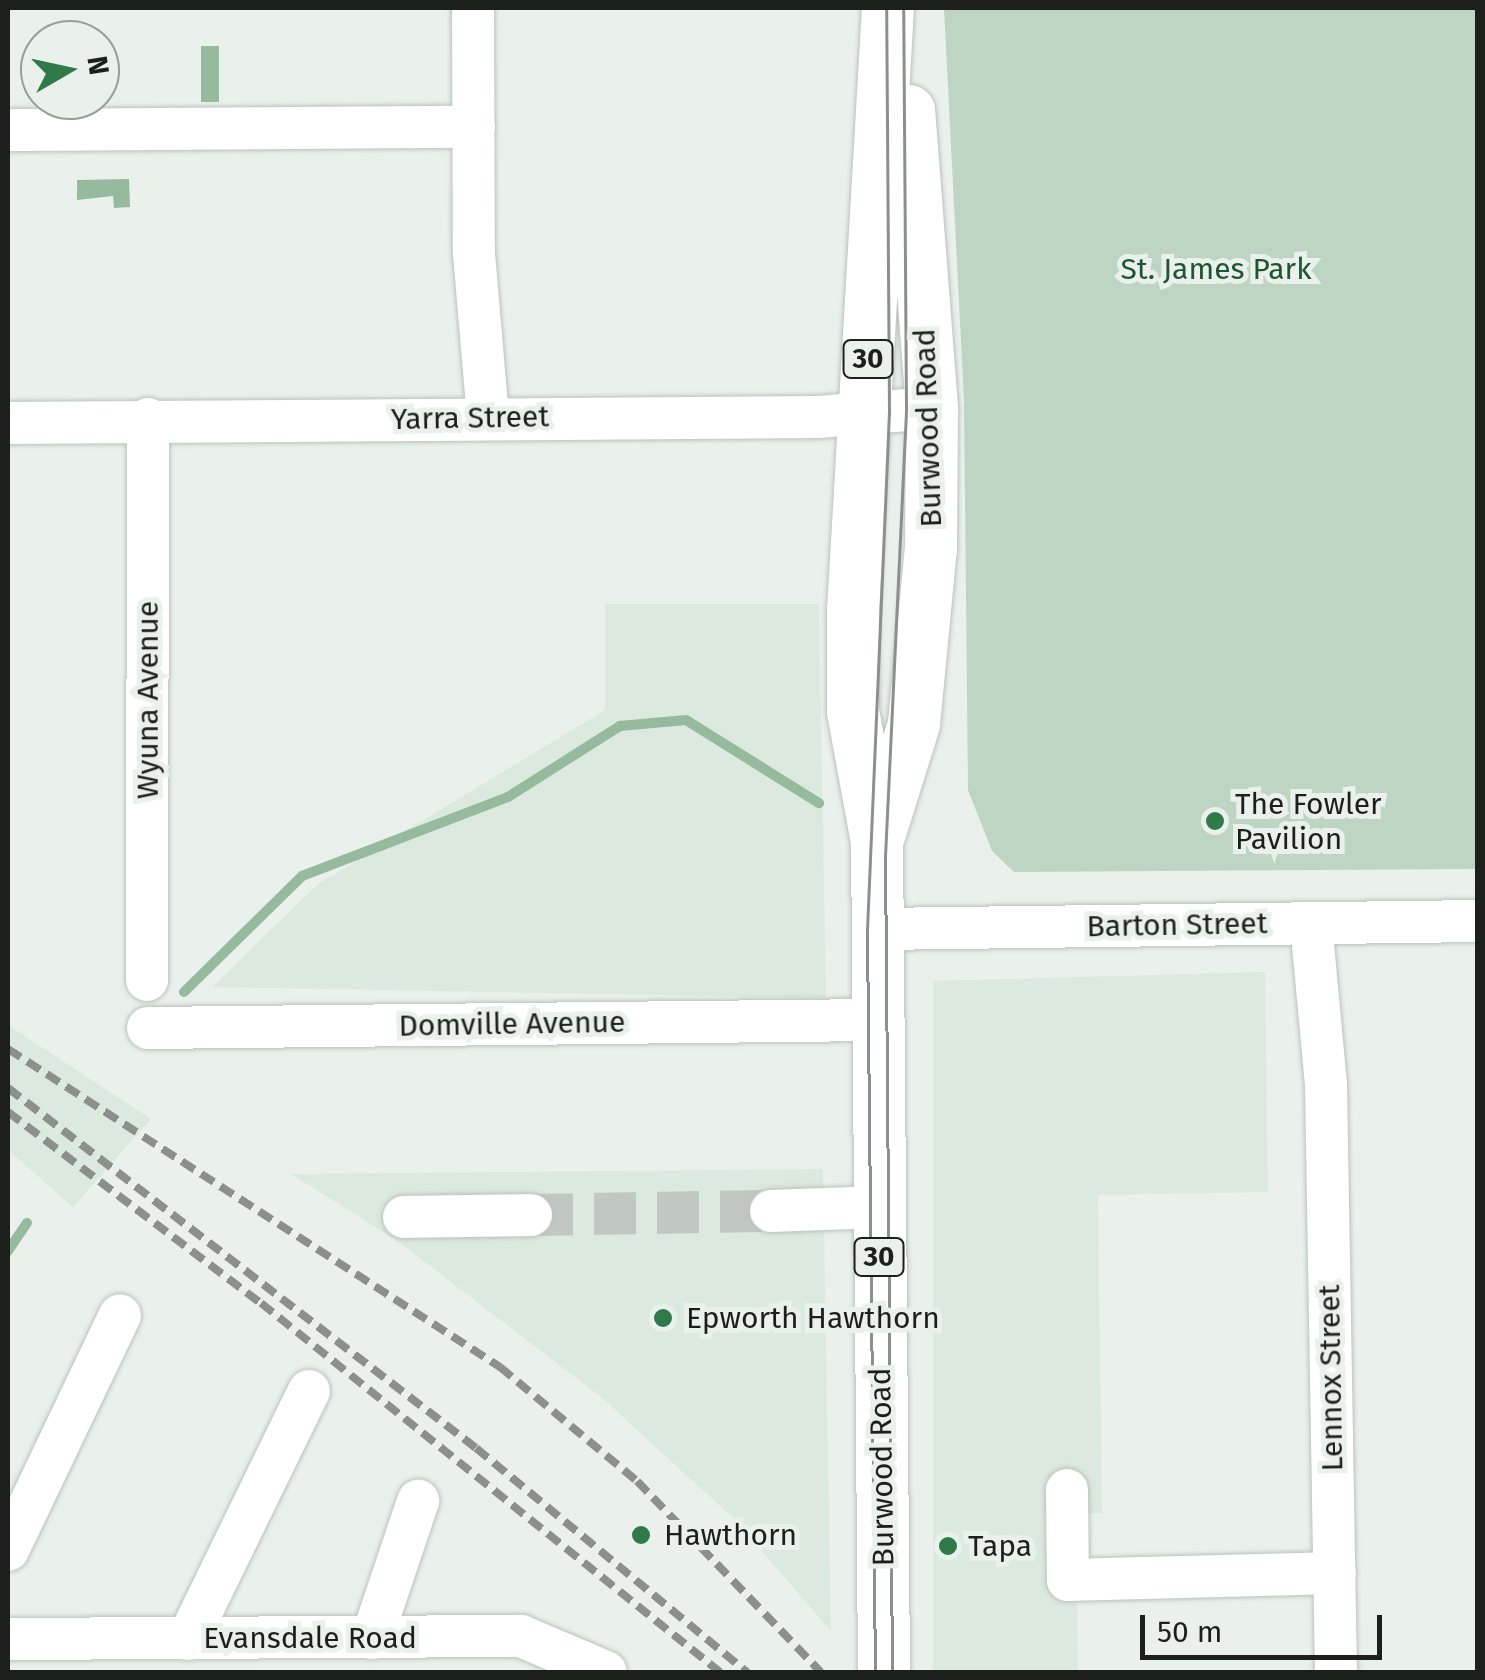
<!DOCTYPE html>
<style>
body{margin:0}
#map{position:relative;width:1485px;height:1680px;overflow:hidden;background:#eaf1ec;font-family:"Fira Sans",sans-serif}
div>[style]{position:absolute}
.built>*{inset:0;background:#dbe9de}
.green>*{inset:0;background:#bdd5c2}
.water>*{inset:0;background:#96ba9e;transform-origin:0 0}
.stream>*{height:10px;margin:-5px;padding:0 5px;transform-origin:5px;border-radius:5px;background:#96ba9e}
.minor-tunnel>*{height:42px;margin-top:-21px;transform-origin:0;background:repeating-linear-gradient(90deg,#c1c7c3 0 42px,transparent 0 63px)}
.roads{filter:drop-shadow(0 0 2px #bbc2bd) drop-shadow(0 0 2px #bbc2bd)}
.minor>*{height:42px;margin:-21px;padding:0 21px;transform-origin:21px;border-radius:21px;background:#fff}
.major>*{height:52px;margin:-26px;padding:0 26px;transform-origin:26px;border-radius:26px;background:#fff}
.tram>*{height:2.5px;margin:-1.25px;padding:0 1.25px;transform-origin:1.25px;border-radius:1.25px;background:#8b908c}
.rail>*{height:8px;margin-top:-4px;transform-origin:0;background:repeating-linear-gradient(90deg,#8b908c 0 15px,transparent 0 23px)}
.dots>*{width:28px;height:28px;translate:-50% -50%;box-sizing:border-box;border:5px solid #eaf1ec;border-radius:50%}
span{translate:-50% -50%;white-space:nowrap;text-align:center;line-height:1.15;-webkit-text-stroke:10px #eaf1ec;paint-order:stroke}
.shield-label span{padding:2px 8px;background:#eaf1ec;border:2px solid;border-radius:8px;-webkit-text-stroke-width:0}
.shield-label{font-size:28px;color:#1d1f1d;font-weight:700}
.park-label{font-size:30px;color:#1f5632}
.street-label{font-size:30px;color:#1d1f1d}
.poi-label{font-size:30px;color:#1d1f1d}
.left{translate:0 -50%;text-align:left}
.frame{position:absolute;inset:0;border:10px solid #1d1f1d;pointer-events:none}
.north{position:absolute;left:20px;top:20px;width:100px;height:100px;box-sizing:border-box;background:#eaf1ec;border:2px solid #989d99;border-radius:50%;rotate:81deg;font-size:28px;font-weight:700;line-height:40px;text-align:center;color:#1d1f1d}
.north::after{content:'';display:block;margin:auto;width:35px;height:45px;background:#2f7a48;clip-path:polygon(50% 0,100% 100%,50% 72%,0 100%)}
.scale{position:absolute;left:1140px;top:1615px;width:242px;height:45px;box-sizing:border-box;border:5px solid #1d1f1d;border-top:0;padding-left:12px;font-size:30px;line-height:35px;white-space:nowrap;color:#1d1f1d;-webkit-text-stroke:8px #eaf1ec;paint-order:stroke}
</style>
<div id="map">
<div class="built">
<div style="clip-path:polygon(605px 604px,819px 604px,826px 998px,212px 987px,318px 884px,605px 710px)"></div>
<div style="clip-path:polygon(1265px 972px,1268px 1192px,1098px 1195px,1102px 1513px,1076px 1514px,1078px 1672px,933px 1672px,933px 981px)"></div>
<div style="clip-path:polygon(8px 1025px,151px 1119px,73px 1207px,8px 1150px)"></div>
<div style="clip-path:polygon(823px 1169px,831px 1631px,732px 1517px,601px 1397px,396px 1240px,291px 1174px)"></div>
</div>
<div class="green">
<div style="clip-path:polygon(944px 8px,1477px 8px,1477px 869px,1014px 872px,992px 851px,968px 790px,964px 401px)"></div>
</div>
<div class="water">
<div style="left:201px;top:46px;width:18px;height:56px"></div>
<div style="clip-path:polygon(129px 179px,130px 207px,114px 208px,113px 196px,77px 200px,77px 180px)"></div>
</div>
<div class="stream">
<div style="left:184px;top:992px;width:165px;rotate:-44.5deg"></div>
<div style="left:302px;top:876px;width:221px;rotate:-21deg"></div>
<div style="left:508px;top:797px;width:133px;rotate:-32.4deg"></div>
<div style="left:620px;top:726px;width:66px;rotate:-5.2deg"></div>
<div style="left:686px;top:720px;width:157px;rotate:32deg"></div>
<div style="left:8px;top:1251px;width:34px;rotate:-56deg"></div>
</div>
<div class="minor-tunnel">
<div style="left:531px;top:1215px;width:240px;rotate:-1deg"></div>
</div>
<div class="roads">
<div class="minor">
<div style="left:473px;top:8px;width:246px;rotate:89.8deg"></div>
<div style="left:474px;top:254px;width:164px;rotate:85.1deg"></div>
<div style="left:8px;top:130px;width:466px;rotate:-0.4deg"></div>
<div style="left:8px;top:423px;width:810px;rotate:-0.42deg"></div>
<div style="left:818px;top:417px;width:114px;rotate:-4.5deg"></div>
<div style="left:1311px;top:923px;width:162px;rotate:84.7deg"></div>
<div style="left:1326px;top:1084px;width:588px;rotate:89.03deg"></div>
<div style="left:877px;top:929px;width:601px;rotate:-0.76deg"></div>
<div style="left:147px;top:980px;width:561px;rotate:-89.9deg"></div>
<div style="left:148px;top:1028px;width:729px;rotate:-0.63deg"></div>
<div style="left:771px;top:1211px;width:108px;rotate:-2.1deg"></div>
<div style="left:404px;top:1217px;width:127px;rotate:-0.9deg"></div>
<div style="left:1067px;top:1490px;width:90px;rotate:89.4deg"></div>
<div style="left:1068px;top:1580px;width:267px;rotate:-1.5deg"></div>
<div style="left:8px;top:1550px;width:260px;rotate:-64.5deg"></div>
<div style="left:372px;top:1638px;width:145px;rotate:-71.4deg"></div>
<div style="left:8px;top:1639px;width:513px;rotate:-0.34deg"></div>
<div style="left:521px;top:1636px;width:92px;rotate:23deg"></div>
<div style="left:188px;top:1639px;width:276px;rotate:-64deg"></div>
</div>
<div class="major">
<div style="left:879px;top:836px;width:117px;rotate:-72.6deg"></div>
<div style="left:914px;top:724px;width:176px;rotate:-84.5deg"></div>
<div style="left:931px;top:549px;width:141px;rotate:-89.6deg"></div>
<div style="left:932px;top:408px;width:298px;rotate:-94.4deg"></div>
<div style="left:884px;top:1672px;width:830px;rotate:-90.48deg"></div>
<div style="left:877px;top:842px;width:133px;rotate:-100.4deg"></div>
<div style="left:853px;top:711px;width:100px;rotate:-90deg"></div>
<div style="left:853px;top:611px;width:604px;rotate:-86.68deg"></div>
</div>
</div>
<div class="tram">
<div style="left:875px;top:1672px;width:742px;rotate:-90.62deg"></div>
<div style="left:867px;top:930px;width:519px;rotate:-87.57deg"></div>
<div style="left:889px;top:411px;width:403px;rotate:-90.4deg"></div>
<div style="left:892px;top:1672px;width:815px;rotate:-90.49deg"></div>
<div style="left:885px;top:857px;width:450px;rotate:-87.3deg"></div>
<div style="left:906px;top:407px;width:399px;rotate:-90.4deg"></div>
</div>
<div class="rail">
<div style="left:8px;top:1049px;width:586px;rotate:32.88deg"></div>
<div style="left:500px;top:1367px;width:178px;rotate:39.8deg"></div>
<div style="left:637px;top:1481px;width:265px;rotate:46.1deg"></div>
<div style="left:8px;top:1088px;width:590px;rotate:37.57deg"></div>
<div style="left:476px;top:1448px;width:352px;rotate:39.6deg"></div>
<div style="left:8px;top:1112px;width:317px;rotate:37.1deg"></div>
<div style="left:261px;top:1303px;width:589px;rotate:38.8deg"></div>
</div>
<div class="dots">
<div style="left:1215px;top:821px;background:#2f7a48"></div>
<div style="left:663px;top:1318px;background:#2f7a48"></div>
<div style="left:641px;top:1535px;background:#2f7a48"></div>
<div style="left:948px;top:1546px;background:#2f7a48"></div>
</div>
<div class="shield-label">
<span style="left:868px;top:359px">30</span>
<span style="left:879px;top:1257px">30</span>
</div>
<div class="park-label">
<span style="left:1216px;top:269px">St. James Park</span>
</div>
<div class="street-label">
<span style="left:470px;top:418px;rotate:-1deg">Yarra Street</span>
<span style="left:928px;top:428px;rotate:-92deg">Burwood Road</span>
<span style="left:148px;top:700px;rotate:-90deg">Wyuna Avenue</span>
<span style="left:1177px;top:925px;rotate:-1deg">Barton Street</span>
<span style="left:512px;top:1024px;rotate:-1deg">Domville Avenue</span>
<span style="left:1331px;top:1378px;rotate:-91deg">Lennox Street</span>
<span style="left:882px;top:1467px;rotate:-91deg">Burwood Road</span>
<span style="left:310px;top:1638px">Evansdale Road</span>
</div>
<div class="poi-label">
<span class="left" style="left:1235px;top:821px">The Fowler<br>Pavilion</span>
<span class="left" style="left:686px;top:1318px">Epworth Hawthorn</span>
<span class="left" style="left:664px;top:1535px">Hawthorn</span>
<span class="left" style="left:968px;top:1546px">Tapa</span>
</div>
<div class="frame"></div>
<div class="north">N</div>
<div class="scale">50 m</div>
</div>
